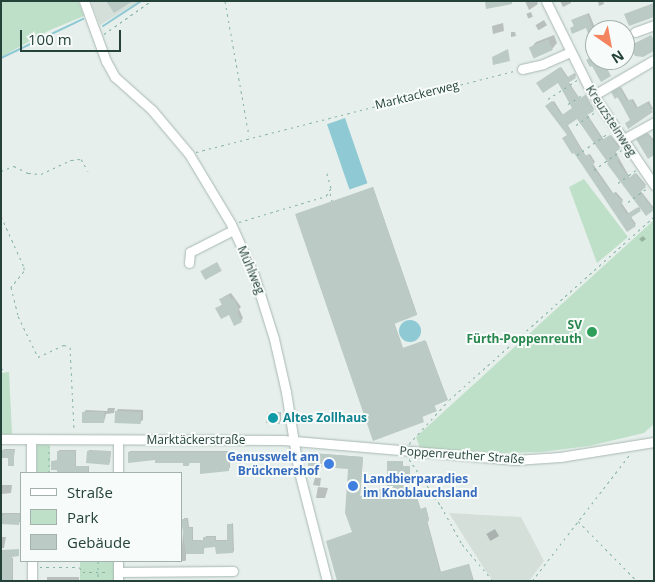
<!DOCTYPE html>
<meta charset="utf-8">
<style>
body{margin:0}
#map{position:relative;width:655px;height:582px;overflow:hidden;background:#e6efeb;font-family:"Open Sans",sans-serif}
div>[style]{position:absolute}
.built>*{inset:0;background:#d4dfda}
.green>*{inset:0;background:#bfe0c8;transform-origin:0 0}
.water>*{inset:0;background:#8ec9d4;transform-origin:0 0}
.round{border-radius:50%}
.shadow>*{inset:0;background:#0003;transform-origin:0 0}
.stream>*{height:2px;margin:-1px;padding:0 1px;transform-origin:1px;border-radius:1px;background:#8ec9d4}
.building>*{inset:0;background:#bbcac4;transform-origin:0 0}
.path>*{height:1px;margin-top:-0.5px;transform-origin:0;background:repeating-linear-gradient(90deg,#86b3a5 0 2.5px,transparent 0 6.5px)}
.roads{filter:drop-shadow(0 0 1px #a8b8b2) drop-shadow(0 0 1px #a8b8b2)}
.minor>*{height:9px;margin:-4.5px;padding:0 4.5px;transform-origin:4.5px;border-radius:4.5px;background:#fff}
.dots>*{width:14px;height:14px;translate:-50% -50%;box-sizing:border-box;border:2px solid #f7fbf9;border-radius:50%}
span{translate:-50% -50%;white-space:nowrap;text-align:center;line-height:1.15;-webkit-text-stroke:4px #f7fbf9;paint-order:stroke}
.street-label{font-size:12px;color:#24423a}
.leisure-label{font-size:12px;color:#27864d;font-weight:700}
.right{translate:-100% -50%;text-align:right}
.culture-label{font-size:12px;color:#0d838f;font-weight:700}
.left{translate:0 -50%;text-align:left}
.shop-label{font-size:12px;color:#366cbe;font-weight:700}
.frame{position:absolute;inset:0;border:2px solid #24423a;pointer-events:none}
.legend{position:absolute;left:20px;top:472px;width:162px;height:90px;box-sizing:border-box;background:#f7fbf9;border:1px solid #a3b1ad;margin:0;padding:6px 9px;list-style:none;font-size:15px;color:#24423a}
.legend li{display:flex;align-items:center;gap:10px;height:25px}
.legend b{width:25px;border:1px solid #a3b1ad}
.north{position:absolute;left:585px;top:20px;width:50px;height:50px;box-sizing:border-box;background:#f7fbf9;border:1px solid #a3b1ad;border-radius:50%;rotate:147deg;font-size:14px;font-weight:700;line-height:20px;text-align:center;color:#24423a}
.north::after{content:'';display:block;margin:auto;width:18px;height:22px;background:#f4845f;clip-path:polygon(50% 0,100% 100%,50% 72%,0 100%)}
.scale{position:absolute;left:20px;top:30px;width:101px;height:22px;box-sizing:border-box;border:2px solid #24423a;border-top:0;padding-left:6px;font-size:15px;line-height:18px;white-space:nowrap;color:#24423a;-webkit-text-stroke:4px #f7fbf9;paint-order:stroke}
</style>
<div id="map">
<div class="built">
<div style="clip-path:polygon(91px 1px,140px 1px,100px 25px)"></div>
<div style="clip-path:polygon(449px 513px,521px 517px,544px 561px,529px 581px,494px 581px,487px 573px)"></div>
</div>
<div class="green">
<div style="clip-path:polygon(1px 1px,78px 1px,84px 16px,50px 30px,1px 57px)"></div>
<div style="clip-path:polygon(584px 179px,628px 237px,597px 263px,569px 187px)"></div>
<div style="clip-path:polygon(654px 220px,654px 424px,644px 433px,589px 446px,541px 452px,500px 453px,420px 448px,416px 437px)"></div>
<div style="clip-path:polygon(9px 372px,12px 434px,1px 434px,1px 373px)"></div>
<div style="left:37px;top:444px;width:13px;height:29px"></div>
<div style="left:80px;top:561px;width:36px;height:20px"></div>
</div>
<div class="water">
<div style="left:345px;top:118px;width:69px;height:19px;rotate:71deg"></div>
<div class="round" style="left:399px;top:320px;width:22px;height:22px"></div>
</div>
<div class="shadow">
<div style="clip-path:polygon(525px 1px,537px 1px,538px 4px,529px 10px)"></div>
<div style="clip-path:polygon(560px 1px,571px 1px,571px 3px,563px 7px)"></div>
<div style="clip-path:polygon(598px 1px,603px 1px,604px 4px,599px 6px)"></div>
<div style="left:531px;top:12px;width:5px;height:5px;rotate:68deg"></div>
<div style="clip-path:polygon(589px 13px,596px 30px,595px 32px,590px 34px,587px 27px,571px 28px,575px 26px,574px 19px)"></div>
<div style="left:544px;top:20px;width:6px;height:10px;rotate:59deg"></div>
<div style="clip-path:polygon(503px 23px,504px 31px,493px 34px,492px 26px)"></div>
<div style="clip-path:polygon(511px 32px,515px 32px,516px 36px,511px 37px)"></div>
<div style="clip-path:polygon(554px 35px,557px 43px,552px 49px,531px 48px,536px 42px)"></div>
<div style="clip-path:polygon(595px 56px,595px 60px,612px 60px,605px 63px,610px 75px,592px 64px)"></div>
<div style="clip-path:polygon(evenodd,561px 67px,568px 77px,575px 73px,576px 76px,568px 81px,580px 99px,586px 95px,588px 99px,594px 109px,587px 114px,604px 140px,611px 135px,620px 147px,615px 151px,630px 178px,636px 173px,646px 185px,640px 190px,654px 208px,641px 208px,631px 217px,636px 224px,628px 230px,568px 135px,546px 106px,554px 101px,563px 115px,574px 108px,559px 81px,539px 82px,561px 67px,577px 117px,640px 207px,629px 214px,621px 202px,623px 200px,616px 192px,613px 193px,593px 164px,595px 162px,590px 154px,586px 156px,567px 124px,577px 117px)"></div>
<div style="clip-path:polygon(621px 87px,629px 101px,633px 99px,638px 108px,649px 101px,653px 109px,631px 120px,614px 91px)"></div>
<div style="clip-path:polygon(648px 133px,654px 140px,654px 153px,638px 139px)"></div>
<div style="clip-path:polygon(373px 187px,417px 314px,394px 322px,403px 348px,426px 341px,447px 399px,434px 404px,436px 410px,422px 416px,424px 421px,296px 215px)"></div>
<div style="clip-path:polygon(643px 236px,646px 239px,642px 242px,639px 239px)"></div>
<div style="clip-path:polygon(231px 293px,241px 307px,239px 309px,243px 318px,241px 321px,217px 308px,223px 304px,223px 297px)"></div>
<div style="clip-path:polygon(108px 408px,115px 408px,114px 413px,106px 414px,104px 422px,83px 413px,86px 410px,107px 411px)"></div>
<div style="clip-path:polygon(118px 409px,143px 410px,143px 420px,140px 422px,116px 412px)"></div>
<div style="clip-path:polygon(269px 412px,281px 412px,281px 421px,279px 422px,268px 413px)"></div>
<div style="clip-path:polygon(4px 449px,15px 449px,13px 465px,2px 451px)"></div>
<div style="clip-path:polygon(59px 450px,76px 450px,76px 466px,89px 466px,89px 473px,58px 473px,58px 469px,52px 461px,58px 460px)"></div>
<div style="clip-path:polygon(89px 450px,111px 451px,110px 462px,109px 464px,88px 452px)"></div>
<div style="clip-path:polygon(130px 451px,230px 451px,230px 468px,201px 462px,190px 462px,189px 465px,185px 462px,157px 459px,129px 452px)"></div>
<div style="clip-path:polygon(311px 453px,363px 457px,360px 497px,388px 487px,389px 461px,403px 461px,403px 466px,410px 466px,409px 493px,415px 491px,421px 510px,426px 508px,429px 519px,427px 520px,441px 572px,469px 564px,474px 581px,338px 581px,354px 532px,350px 468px)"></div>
<div style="clip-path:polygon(315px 478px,321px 478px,320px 486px,313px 485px)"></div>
<div style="clip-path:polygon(1px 485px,12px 485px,11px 493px,1px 494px)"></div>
<div style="clip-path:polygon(318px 487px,328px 488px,325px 498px,316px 498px)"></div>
<div style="clip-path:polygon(1px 513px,21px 513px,20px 522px,1px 523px)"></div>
<div style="clip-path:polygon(184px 518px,188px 518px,189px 527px,193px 527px,193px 540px,205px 540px,206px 536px,216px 536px,216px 540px,228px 540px,228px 525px,233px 523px,234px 551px,233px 552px,217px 546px,205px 547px,203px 553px,186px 553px,186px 560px,185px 561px,178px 561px,181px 561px)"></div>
<div style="left:495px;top:529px;width:8px;height:10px;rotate:60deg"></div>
<div style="clip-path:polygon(1px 537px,6px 537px,4px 548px,1px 548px)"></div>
<div style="left:1px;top:558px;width:12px;height:23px"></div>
<div style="left:47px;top:577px;width:32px;height:4px"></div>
</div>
<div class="stream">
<div style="left:103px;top:26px;width:45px;rotate:-33.3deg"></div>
<div style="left:1px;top:58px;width:91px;rotate:-25.4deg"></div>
</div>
<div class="building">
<div style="clip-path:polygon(106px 1px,133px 1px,114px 13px)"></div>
<div style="clip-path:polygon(485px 1px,512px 1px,512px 4px,486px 9px)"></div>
<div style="clip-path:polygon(654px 3px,654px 17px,629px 26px,624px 14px)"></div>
<div style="clip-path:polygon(587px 14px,595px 34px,589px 36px,586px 28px,572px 34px,570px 28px,574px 26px,571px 20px)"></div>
<div style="clip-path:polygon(651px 35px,654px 40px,654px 51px,643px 57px,635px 56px,629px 46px)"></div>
<div style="left:548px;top:39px;width:12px;height:21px;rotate:66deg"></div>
<div style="clip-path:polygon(508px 49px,510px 61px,493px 65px,492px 57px)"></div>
<div style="clip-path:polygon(595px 55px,595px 60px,614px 60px,604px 64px,611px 76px,601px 82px,592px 66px,590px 67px,586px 60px)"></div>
<div style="clip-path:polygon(560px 67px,567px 78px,573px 74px,576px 78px,568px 83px,579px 99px,585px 95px,588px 100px,594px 111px,587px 115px,602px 140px,610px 135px,620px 149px,614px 153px,619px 159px,617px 161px,629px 178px,635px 173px,646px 187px,640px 192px,654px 210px,646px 216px,607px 164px,608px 163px,577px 119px,567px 126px,585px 156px,589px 154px,594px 164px,592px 166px,612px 193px,615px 193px,623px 202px,620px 204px,627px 214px,638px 207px,641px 211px,630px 218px,636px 226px,627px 232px,574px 153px,572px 154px,562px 138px,567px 135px,545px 106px,552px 101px,562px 115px,572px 108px,558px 83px,543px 93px,536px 83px)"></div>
<div style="clip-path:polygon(620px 87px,627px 101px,631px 99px,636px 108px,647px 102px,653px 112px,628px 129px,625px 123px,630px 120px,618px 97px,615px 99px,611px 92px)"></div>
<div style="clip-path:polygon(647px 133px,654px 143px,654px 155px,648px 159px,636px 139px)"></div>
<div style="clip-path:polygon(373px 187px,417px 315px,394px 324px,403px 348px,425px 340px,448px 400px,434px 406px,437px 411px,422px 417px,424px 422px,373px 441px,295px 214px)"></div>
<div style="left:217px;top:262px;width:10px;height:19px;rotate:61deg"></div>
<div style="clip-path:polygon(229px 295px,232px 300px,234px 299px,239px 310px,237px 312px,242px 322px,234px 326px,229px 315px,221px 319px,215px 308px,222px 305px,219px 299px)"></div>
<div style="left:115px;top:411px;width:26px;height:12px;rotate:2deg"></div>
<div style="left:82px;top:412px;width:22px;height:11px"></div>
<div style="clip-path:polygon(267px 413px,280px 413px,280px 424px,266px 423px)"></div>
<div style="clip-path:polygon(1px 450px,14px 450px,14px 466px,8px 466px,8px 458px,1px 458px)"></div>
<div style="clip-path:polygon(57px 451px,75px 451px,75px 466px,88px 466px,88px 473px,57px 473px,57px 470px,51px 470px,51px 461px,57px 461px)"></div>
<div style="clip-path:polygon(87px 451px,111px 451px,109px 465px,86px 463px)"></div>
<div style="clip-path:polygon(128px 452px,229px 452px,229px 471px,200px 474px,200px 463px,189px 463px,189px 466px,183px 466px,183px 463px,155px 463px,155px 460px,128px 463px)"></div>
<div style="clip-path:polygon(309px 453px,363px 457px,360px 496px,387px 487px,387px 461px,403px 461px,402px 466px,410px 466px,409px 493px,415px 491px,420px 509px,426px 507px,429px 521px,427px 522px,440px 572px,469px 564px,473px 581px,337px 581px,326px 541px,352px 532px,345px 513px,348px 469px,308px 466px)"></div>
<div style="clip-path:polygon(6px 514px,20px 514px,19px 525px,1px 524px,1px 516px)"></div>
<div style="clip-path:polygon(181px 519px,187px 519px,188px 528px,192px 528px,192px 541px,203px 540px,203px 537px,215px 537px,215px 541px,227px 541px,227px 524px,232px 524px,233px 553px,216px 554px,215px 547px,204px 548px,204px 554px,186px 554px)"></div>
<div style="clip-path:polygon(19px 549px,19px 556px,12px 557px,12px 581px,1px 580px,2px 550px)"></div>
</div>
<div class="path">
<div style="left:225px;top:1px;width:137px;rotate:79.9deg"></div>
<div style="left:104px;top:34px;width:57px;rotate:-35.1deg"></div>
<div style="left:548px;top:99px;width:35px;rotate:-33deg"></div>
<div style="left:568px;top:104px;width:19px;rotate:-32deg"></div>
<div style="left:576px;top:125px;width:22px;rotate:-34deg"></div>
<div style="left:196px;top:152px;width:328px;rotate:-14.3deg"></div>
<div style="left:577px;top:155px;width:39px;rotate:-35deg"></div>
<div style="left:594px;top:170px;width:34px;rotate:-36deg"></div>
<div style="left:1px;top:171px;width:14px;rotate:-21deg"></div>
<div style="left:14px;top:166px;width:16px;rotate:27deg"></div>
<div style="left:28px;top:173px;width:13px;rotate:4deg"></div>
<div style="left:41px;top:174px;width:33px;rotate:-25deg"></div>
<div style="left:71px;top:160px;width:10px;rotate:-6deg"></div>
<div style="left:81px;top:159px;width:14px;rotate:60deg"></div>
<div style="left:618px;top:183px;width:22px;rotate:-36deg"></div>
<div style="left:330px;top:193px;width:8px;rotate:76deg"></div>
<div style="left:628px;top:202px;width:22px;rotate:-36deg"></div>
<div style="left:1px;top:216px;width:56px;rotate:65.7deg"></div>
<div style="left:24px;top:267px;width:4px;rotate:90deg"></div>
<div style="left:24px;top:271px;width:21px;rotate:129deg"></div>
<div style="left:11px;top:287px;width:30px;rotate:76deg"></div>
<div style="left:18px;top:316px;width:46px;rotate:64deg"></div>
<div style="left:38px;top:357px;width:29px;rotate:-25deg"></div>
<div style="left:64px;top:345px;width:6px;rotate:18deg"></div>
<div style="left:70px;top:347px;width:83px;rotate:87.2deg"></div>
<div style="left:239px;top:222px;width:91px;rotate:-16.6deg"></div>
<div style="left:326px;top:196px;width:9px;rotate:-58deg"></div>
<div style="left:331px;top:188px;width:19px;rotate:-106deg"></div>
<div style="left:1px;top:369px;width:2px"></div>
<div style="left:409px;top:444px;width:59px;rotate:-47.7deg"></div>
<div style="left:449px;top:400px;width:275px;rotate:-41.8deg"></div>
<div style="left:409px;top:459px;width:57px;rotate:55.8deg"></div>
<div style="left:441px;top:506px;width:43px;rotate:61.1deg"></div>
<div style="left:462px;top:544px;width:48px;rotate:50deg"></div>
<div style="left:49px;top:473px;width:26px;rotate:-90deg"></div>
<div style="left:578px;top:521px;width:84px;rotate:45.5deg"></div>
<div style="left:98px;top:561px;width:20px;rotate:90deg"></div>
<div style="left:40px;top:567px;width:39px"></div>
<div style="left:79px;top:567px;width:6px;rotate:51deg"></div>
<div style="left:83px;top:572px;width:26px"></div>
<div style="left:532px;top:581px;width:162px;rotate:-52.3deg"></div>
</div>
<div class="roads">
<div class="minor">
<div style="left:84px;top:1px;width:64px;rotate:69.9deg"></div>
<div style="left:106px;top:61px;width:18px;rotate:61deg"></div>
<div style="left:115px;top:77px;width:50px;rotate:41.7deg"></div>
<div style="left:152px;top:110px;width:57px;rotate:49.9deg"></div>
<div style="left:189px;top:154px;width:82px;rotate:59deg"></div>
<div style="left:231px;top:224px;width:56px;rotate:65.7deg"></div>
<div style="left:254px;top:275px;width:67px;rotate:72.6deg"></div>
<div style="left:274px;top:339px;width:54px;rotate:77.2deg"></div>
<div style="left:286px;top:392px;width:77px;rotate:81deg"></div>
<div style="left:298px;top:468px;width:117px;rotate:75.6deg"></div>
<div style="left:546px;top:1px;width:99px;rotate:63.7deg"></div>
<div style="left:590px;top:90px;width:115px;rotate:56deg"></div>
<div style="left:635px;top:32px;width:20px;rotate:-20deg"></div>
<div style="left:522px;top:69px;width:22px;rotate:-13deg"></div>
<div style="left:543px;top:64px;width:30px;rotate:-24deg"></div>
<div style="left:594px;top:95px;width:69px;rotate:-30.3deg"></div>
<div style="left:622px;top:140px;width:37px;rotate:-29deg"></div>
<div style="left:189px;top:263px;width:11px;rotate:-85deg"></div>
<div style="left:190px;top:252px;width:48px;rotate:-27.1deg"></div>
<div style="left:1px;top:439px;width:282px;rotate:0.2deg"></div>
<div style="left:283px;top:440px;width:233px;rotate:4.9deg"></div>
<div style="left:515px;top:460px;width:45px;rotate:-3.8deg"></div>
<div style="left:560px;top:457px;width:95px;rotate:-9.1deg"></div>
<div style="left:31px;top:439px;width:34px;rotate:90deg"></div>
<div style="left:118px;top:440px;width:33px;rotate:90deg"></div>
<div style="left:32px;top:561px;width:20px;rotate:90deg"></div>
<div style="left:118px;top:561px;width:20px;rotate:90deg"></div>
<div style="left:118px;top:572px;width:115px;rotate:-0.5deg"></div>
</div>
</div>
<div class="dots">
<div style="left:592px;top:332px;background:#2e9e5b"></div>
<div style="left:273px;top:418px;background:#0f9aa8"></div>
<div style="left:329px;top:464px;background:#3f7fe0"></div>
<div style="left:353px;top:486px;background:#3f7fe0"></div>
</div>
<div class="street-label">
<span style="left:417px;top:95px;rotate:-14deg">Marktackerweg</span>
<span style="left:611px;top:121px;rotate:57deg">Kreuzsteinweg</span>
<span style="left:251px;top:270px;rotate:67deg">Mühlweg</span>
<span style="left:196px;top:440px">Marktäckerstraße</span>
<span style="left:462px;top:455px;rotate:4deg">Poppenreuther Straße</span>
</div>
<div class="leisure-label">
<span class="right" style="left:582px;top:332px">SV<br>Fürth-Poppenreuth</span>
</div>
<div class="culture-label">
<span class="left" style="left:283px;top:418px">Altes Zollhaus</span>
</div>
<div class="shop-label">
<span class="right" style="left:319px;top:464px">Genusswelt am<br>Brücknershof</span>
<span class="left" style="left:363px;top:486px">Landbierparadies<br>im Knoblauchsland</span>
</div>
<div class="frame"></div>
<ul class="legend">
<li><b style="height:6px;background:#fff"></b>Straße</li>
<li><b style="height:14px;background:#bfe0c8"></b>Park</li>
<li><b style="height:14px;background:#bbcac4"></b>Gebäude</li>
</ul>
<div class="north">N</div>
<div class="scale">100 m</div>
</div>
